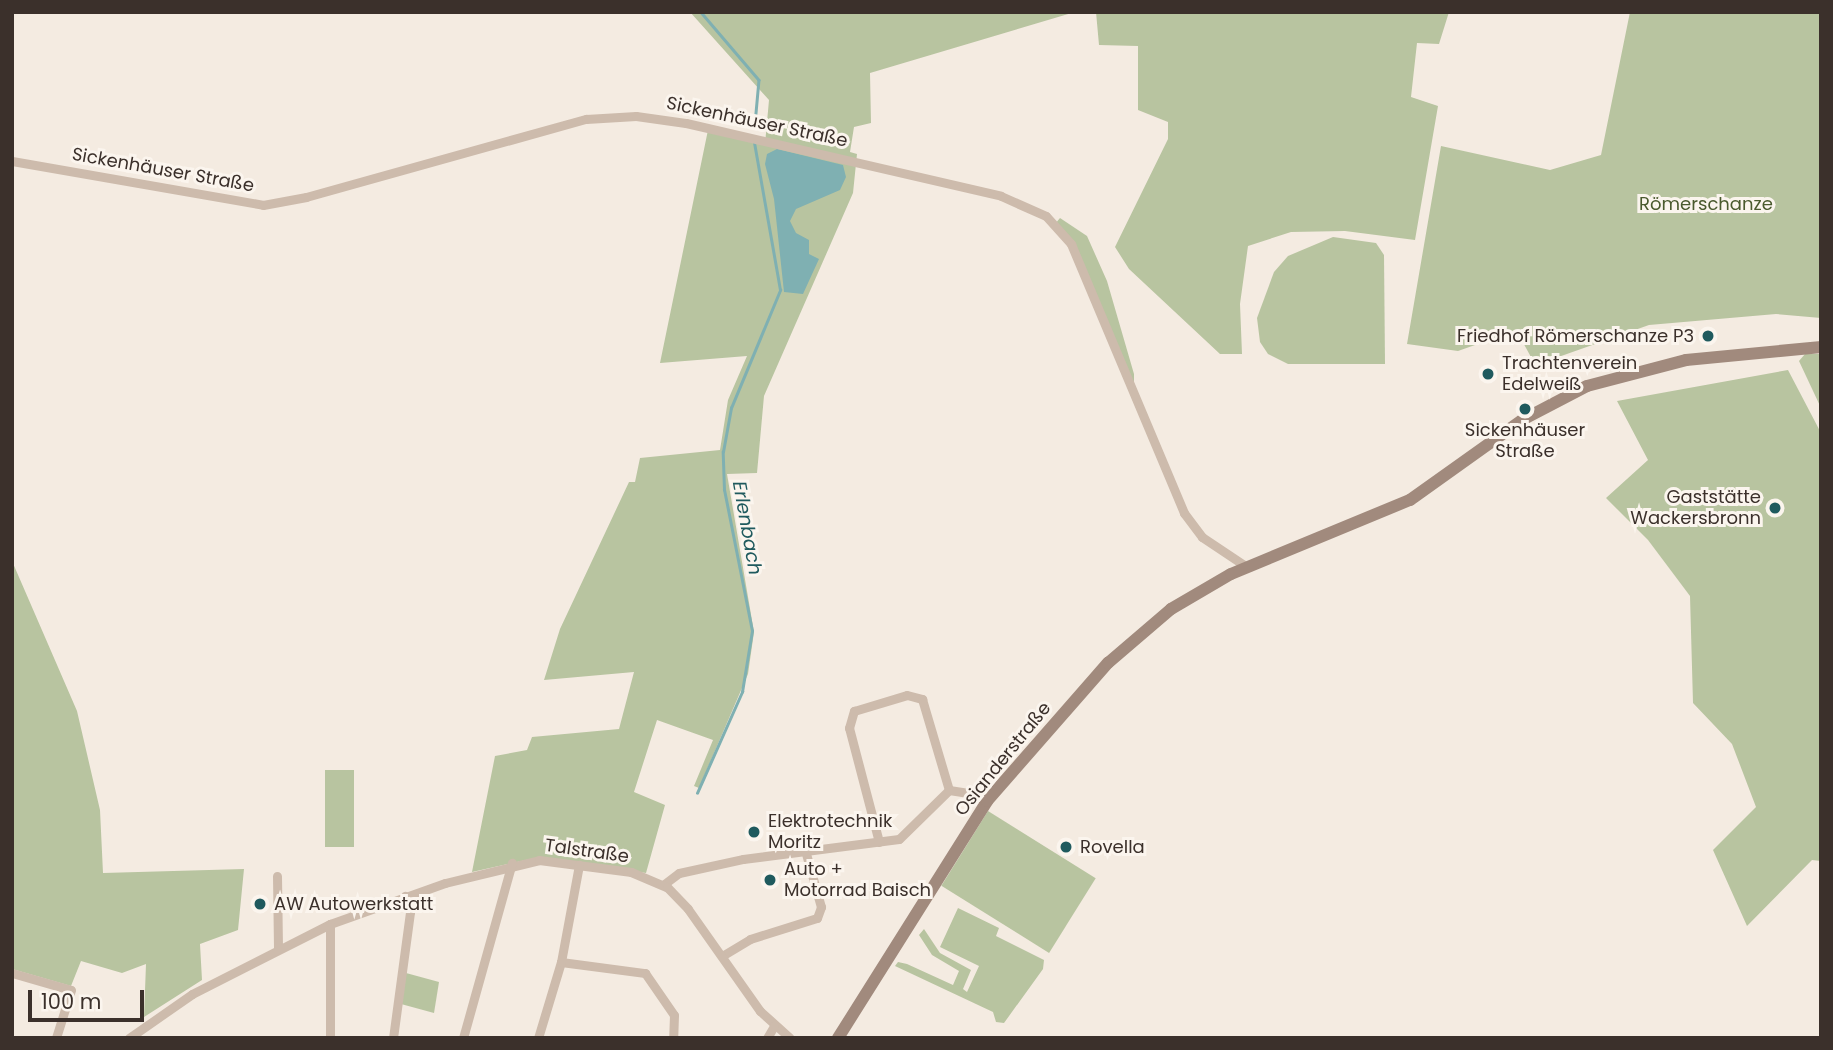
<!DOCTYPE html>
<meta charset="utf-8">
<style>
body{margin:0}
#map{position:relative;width:1833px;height:1050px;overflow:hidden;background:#f4ebe1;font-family:Poppins,sans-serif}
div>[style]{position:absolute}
.green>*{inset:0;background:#b8c4a0;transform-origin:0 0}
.water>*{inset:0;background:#7fb0b2}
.stream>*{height:2.5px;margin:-1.25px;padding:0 1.25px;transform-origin:1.25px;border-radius:1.25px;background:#7fb0b2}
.street>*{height:9px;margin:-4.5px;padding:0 4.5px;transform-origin:4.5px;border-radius:4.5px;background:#cdbbac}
.secondary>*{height:12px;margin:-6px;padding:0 6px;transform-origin:6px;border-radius:6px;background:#a18a7d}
.dots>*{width:19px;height:19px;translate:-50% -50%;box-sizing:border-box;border:4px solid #fbf5ee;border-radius:50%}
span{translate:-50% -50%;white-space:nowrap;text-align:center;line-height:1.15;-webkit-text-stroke:6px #fbf5ee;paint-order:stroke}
.street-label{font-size:18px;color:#3b302b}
.park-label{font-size:18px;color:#4a5a2e}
.poi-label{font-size:18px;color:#3b302b}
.right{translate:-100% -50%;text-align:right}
.left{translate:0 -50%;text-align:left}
.water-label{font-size:19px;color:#1f5a5e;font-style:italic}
.frame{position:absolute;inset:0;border:14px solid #3b302b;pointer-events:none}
.scale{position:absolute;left:28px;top:990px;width:116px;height:32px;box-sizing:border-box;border:4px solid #3b302b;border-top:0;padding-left:9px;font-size:21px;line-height:24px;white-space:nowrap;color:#3b302b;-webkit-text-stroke:5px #fbf5ee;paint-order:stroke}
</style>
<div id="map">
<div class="green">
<div style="clip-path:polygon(690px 12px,1075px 12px,870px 73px,871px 123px,854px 127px,850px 152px,857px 154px,853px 193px,764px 396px,757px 473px,727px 474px,754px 632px,748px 674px,699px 788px,694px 786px,713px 740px,657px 720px,634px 792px,665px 805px,646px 873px,540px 857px,472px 872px,495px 756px,527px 750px,532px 737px,619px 729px,634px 672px,544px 680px,560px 629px,629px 482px,635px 482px,640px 458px,720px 450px,728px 400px,747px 356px,660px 363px,708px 130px,765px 144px,769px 100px)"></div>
<div style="clip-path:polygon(1096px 12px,1449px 12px,1439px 44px,1417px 43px,1411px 97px,1438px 106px,1415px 240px,1345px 231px,1291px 232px,1248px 246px,1240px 304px,1242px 354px,1220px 354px,1129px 269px,1115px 247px,1168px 139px,1168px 122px,1138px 110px,1138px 46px,1099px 45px)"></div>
<div style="clip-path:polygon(1630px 12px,1821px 12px,1821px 318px,1776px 314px,1649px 325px,1547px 361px,1532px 359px,1520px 337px,1492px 339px,1458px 351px,1407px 344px,1441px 146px,1550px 170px,1601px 155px)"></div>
<div style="clip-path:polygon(1060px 218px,1087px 236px,1107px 281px,1134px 374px,1134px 393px,1082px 265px,1055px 224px)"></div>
<div style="clip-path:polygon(1333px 237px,1376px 243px,1384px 255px,1385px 364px,1288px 364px,1268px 354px,1260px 342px,1257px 318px,1274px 272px,1288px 256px)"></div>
<div style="clip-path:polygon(1805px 354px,1821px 354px,1821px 408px,1799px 361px)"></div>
<div style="clip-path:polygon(1788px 370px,1821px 433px,1821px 861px,1812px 860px,1747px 926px,1713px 850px,1756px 807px,1732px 744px,1693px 703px,1690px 596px,1648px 540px,1606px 498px,1648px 460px,1617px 401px)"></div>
<div style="clip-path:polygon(12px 561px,77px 711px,100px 810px,103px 873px,244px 869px,238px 930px,200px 944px,202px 980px,144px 1017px,146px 964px,122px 973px,81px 961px,71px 986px,12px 969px)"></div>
<div style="left:354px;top:770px;width:77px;height:29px;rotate:90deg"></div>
<div style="left:988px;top:811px;width:127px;height:88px;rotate:32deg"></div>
<div style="clip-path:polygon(958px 908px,999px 928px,996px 936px,1044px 960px,1043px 969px,1004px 1023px,996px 1022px,993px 1012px,895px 966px,898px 962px,907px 964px,953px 985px,959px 971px,932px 955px,919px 935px,924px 929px,940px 953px,971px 970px,963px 989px,967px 992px,979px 966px,940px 947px)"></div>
<div style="clip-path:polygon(406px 973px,439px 982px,434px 1013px,401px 1004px)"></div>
</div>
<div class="water">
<div style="clip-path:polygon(777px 149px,843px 165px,846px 177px,840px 190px,796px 209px,790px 221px,796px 233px,809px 240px,809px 254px,819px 259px,803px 294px,784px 292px,774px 199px,765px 164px,767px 154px)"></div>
</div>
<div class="stream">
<div style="left:701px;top:12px;width:89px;rotate:49.5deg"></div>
<div style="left:759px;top:80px;width:44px;rotate:95.2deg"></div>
<div style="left:697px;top:793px;width:111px;rotate:-66deg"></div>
<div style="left:742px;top:692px;width:62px;rotate:-80.7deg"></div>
<div style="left:752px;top:631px;width:144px;rotate:-101.2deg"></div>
<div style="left:724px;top:490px;width:38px;rotate:-92deg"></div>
<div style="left:723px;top:452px;width:45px;rotate:-79.7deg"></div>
<div style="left:731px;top:408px;width:128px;rotate:-67.4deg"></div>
<div style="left:780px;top:290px;width:150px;rotate:-100deg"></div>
</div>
<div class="street">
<div style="left:12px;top:161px;width:255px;rotate:9.9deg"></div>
<div style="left:263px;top:205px;width:44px;rotate:-10.5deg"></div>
<div style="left:306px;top:197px;width:291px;rotate:-15.6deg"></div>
<div style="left:586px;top:119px;width:50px;rotate:-3.4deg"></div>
<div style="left:636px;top:116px;width:50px;rotate:8deg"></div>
<div style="left:686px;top:123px;width:323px;rotate:13deg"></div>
<div style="left:1001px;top:196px;width:49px;rotate:24deg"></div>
<div style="left:1046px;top:216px;width:38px;rotate:48deg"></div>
<div style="left:1071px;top:244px;width:292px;rotate:67.2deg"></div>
<div style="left:1184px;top:513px;width:30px;rotate:53deg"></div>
<div style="left:1202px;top:537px;width:54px;rotate:33.7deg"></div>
<div style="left:879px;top:842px;width:118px;rotate:-104.7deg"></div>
<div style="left:849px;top:728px;width:18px;rotate:-74deg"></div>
<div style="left:854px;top:711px;width:55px;rotate:-16.8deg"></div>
<div style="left:907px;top:695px;width:16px;rotate:15deg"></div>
<div style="left:922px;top:699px;width:95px;rotate:73.5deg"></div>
<div style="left:277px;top:876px;width:73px;rotate:89.2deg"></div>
<div style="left:663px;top:885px;width:20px;rotate:-37deg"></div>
<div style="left:679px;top:873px;width:66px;rotate:-12.3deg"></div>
<div style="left:743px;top:859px;width:157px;rotate:-7.3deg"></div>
<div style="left:899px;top:839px;width:70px;rotate:-44.4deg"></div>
<div style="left:949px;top:790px;width:18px;rotate:9deg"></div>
<div style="left:967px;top:793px;width:21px;rotate:31deg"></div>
<div style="left:722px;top:956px;width:33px;rotate:-31deg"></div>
<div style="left:750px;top:939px;width:70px;rotate:-17.4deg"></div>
<div style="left:817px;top:918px;width:12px;rotate:-70deg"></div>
<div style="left:821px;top:907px;width:59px;rotate:-105.7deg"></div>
<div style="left:561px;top:962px;width:85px;rotate:7.5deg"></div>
<div style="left:645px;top:973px;width:51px;rotate:55.4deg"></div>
<div style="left:674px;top:1015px;width:23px;rotate:92deg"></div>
<div style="left:12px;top:973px;width:61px;rotate:16.1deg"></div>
<div style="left:71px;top:990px;width:50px;rotate:107.4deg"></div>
<div style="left:129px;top:1038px;width:77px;rotate:-34.9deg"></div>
<div style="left:192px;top:994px;width:155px;rotate:-26.9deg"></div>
<div style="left:330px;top:924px;width:122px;rotate:-19.6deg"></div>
<div style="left:445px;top:883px;width:97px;rotate:-13.7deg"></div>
<div style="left:539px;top:860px;width:93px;rotate:7.4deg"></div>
<div style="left:631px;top:872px;width:39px;rotate:23deg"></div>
<div style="left:667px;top:887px;width:30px;rotate:46deg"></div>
<div style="left:688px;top:909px;width:125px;rotate:54.8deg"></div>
<div style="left:760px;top:1011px;width:40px;rotate:42deg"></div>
<div style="left:330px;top:1038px;width:114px;rotate:-90deg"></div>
<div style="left:393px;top:1038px;width:127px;rotate:-82.3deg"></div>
<div style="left:410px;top:912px;width:17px;rotate:-107deg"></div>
<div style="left:463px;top:1038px;width:182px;rotate:-74.4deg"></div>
<div style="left:538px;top:1038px;width:79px;rotate:-73.2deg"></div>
<div style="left:561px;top:962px;width:99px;rotate:-79.5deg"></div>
<div style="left:767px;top:1038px;width:14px;rotate:-60deg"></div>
</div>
<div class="secondary">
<div style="left:838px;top:1038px;width:280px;rotate:-57.8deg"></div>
<div style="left:987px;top:801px;width:184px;rotate:-48.8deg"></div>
<div style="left:1108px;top:663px;width:83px;rotate:-40.6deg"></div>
<div style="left:1171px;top:609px;width:69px;rotate:-30.3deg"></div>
<div style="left:1231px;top:574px;width:194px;rotate:-22.5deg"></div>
<div style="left:1410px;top:500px;width:138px;rotate:-35.5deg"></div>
<div style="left:1522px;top:420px;width:73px;rotate:-27.6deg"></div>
<div style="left:1587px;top:386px;width:102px;rotate:-14.7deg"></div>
<div style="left:1686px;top:360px;width:136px;rotate:-5.5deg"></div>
</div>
<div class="dots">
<div style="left:1708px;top:336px;background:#1f5a5e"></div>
<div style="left:1488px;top:374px;background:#1f5a5e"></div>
<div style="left:1525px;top:409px;background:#1f5a5e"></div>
<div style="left:1775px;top:508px;background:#1f5a5e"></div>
<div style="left:754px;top:832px;background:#1f5a5e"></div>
<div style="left:1066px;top:847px;background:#1f5a5e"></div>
<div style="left:770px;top:880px;background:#1f5a5e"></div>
<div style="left:260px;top:904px;background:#1f5a5e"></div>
</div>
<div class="street-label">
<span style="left:757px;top:122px;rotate:12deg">Sickenhäuser Straße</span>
<span style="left:163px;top:170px;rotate:10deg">Sickenhäuser Straße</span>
<span style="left:1003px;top:759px;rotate:-51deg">Osianderstraße</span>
<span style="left:587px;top:851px;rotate:8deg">Talstraße</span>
</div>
<div class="park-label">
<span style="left:1706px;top:204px">Römerschanze</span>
</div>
<div class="poi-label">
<span class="right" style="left:1694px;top:336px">Friedhof Römerschanze P3</span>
<span class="left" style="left:1502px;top:374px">Trachtenverein<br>Edelweiß</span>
<span style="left:1525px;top:441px">Sickenhäuser<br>Straße</span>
<span class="right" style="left:1761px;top:508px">Gaststätte<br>Wackersbronn</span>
<span class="left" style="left:768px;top:832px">Elektrotechnik<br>Moritz</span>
<span class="left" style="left:1080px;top:847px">Rovella</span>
<span class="left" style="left:784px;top:880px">Auto +<br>Motorrad Baisch</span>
<span class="left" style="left:274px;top:904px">AW Autowerkstatt</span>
</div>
<div class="water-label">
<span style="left:747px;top:528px;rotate:80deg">Erlenbach</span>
</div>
<div class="frame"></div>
<div class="scale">100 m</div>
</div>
